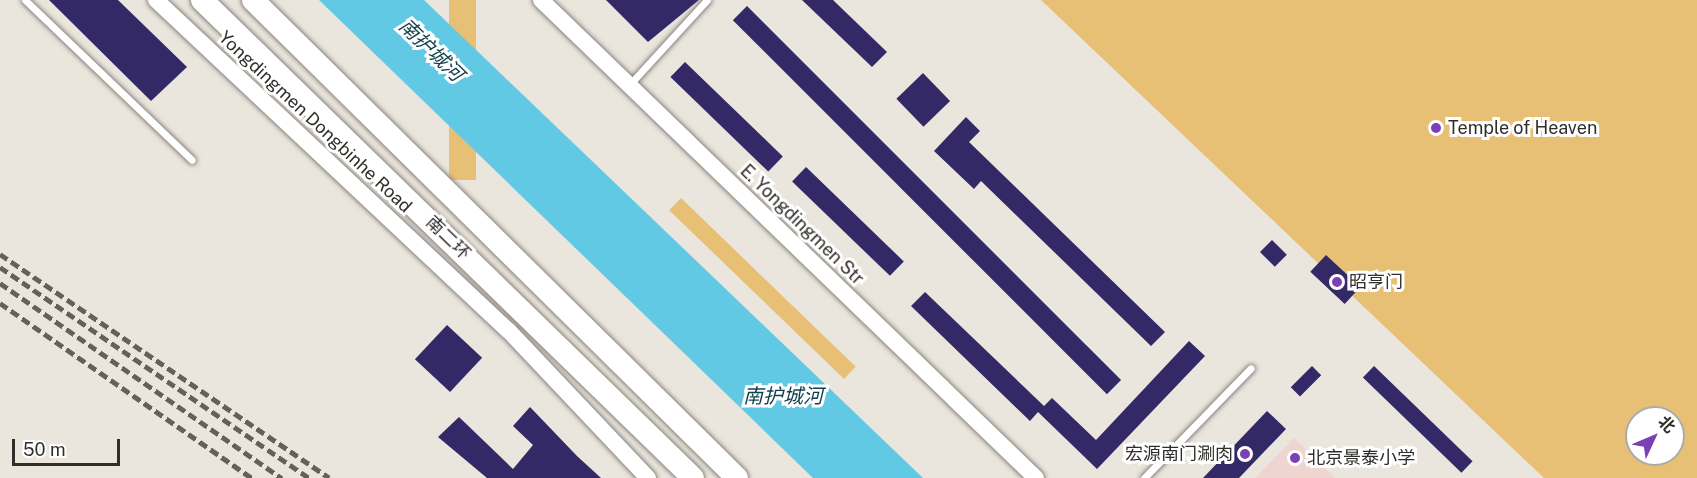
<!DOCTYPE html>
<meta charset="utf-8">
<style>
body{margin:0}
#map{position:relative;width:1697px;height:478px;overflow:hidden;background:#eae5dd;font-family:"Public Sans","Noto Sans SC",sans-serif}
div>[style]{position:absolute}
.education>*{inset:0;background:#efd5d0}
.green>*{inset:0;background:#e7c076;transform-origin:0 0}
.water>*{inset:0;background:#62c9e5}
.building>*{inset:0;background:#332966;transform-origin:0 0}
.roads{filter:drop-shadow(0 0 2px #89847d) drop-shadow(0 0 2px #89847d)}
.service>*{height:7px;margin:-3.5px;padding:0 3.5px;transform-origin:3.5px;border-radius:3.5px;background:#fff}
.tertiary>*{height:16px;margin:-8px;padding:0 8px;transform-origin:8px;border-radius:8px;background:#fff}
.trunk>*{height:22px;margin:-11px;padding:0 11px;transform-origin:11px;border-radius:11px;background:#fff}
.rail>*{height:4.5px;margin-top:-2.25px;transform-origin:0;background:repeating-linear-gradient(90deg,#64615d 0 9px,transparent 0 13.5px)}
.dots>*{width:16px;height:16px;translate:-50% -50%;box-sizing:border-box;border:3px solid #fff;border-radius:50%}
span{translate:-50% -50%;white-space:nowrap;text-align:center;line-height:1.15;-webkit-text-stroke:6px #fff;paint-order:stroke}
.street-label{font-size:18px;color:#302e2b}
.poi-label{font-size:18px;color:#302e2b}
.left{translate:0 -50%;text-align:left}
.right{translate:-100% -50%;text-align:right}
.water-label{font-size:20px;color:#103f4b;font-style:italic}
.north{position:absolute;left:1625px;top:406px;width:60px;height:60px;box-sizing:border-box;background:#fff;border:2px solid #acabaa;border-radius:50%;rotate:46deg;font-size:16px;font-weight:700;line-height:24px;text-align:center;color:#302e2b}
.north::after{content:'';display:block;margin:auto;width:21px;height:27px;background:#7c3fb5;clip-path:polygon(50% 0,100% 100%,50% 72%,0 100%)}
.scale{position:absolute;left:12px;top:439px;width:108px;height:27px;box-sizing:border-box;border:3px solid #302e2b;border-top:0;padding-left:8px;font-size:18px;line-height:21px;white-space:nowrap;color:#302e2b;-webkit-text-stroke:4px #fff;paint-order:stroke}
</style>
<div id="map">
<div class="education">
<div style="clip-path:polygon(1294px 438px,1335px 478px,1255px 478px)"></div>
</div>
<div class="green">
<div style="left:449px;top:0;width:27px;height:180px"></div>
<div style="clip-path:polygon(evenodd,1041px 0,1697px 0,1697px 478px,1544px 478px,1041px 0,1637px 418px,1673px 418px,1673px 454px,1637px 454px,1637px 418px)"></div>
<div style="left:681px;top:198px;width:243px;height:17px;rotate:44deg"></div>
</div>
<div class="water">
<div style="clip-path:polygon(319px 0,424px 0,923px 478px,813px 478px)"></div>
</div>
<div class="building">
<div style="clip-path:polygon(49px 0,118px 0,187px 67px,151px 101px)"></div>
<div style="clip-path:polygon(606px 0,699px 0,648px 42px)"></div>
<div style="clip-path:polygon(802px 0,833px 0,887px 52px,872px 67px)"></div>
<div style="left:747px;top:6px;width:529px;height:20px;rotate:45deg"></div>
<div style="left:685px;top:62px;width:136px;height:21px;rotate:44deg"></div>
<div style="left:923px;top:73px;width:39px;height:37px;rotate:46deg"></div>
<div style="clip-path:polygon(966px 117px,980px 131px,969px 142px,1165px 332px,1151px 346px,981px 181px,974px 189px,934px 151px)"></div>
<div style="left:806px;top:167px;width:136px;height:20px;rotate:44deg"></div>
<div style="left:1272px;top:240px;width:21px;height:17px;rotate:45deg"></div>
<div style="left:1326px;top:255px;width:47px;height:23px;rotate:43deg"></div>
<div style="clip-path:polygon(925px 292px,1044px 406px,1052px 398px,1096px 440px,1189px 341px,1205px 356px,1097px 469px,1038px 412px,1030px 421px,911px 306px)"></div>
<div style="left:447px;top:325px;width:48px;height:47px;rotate:43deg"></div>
<div style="left:1312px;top:366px;width:13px;height:30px;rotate:45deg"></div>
<div style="left:1374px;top:366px;width:137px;height:16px;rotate:44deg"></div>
<div style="clip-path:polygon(530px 407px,577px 456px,601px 478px,487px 478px,438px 437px,459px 417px,513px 469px,533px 445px,513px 426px)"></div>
<div style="clip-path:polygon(1267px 411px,1286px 429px,1239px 478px,1203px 478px)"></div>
</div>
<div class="roads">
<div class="service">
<div style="left:25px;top:0;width:231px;rotate:43.8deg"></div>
<div style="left:630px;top:84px;width:114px;rotate:-47.5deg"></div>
<div style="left:1144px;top:478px;width:153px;rotate:-45.8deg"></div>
</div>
<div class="tertiary">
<div style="left:156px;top:0;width:482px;rotate:43.2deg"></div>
<div style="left:508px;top:330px;width:204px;rotate:46.6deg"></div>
<div style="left:541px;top:0;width:688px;rotate:44deg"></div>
</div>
<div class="trunk">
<div style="left:202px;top:0;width:685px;rotate:44.23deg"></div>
<div style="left:253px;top:0;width:680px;rotate:44.64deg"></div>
</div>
</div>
<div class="rail">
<div style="left:0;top:254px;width:398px;rotate:34.2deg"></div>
<div style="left:0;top:267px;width:374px;rotate:34.3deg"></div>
<div style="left:0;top:283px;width:343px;rotate:34.7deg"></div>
<div style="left:0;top:303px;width:307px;rotate:34.8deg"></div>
</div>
<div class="dots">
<div style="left:1436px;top:128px;background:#7c3fb5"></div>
<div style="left:1337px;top:282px;background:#7c3fb5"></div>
<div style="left:1245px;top:454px;background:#7c3fb5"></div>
<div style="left:1295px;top:458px;background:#7c3fb5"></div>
</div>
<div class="street-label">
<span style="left:315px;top:122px;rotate:43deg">Yongdingmen Dongbinhe Road</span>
<span style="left:802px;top:225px;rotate:44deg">E. Yongdingmen Str</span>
<span style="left:448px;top:238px;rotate:44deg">南二环</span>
</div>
<div class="poi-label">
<span class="left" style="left:1448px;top:128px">Temple of Heaven</span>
<span class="left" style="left:1349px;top:282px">昭亨门</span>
<span class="right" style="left:1233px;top:454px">宏源南门涮肉</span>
<span class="left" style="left:1307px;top:458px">北京景泰小学</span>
</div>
<div class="water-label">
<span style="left:431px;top:50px;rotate:44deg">南护城河</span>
<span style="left:783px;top:396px">南护城河</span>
</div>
<div class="north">北</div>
<div class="scale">50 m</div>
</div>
